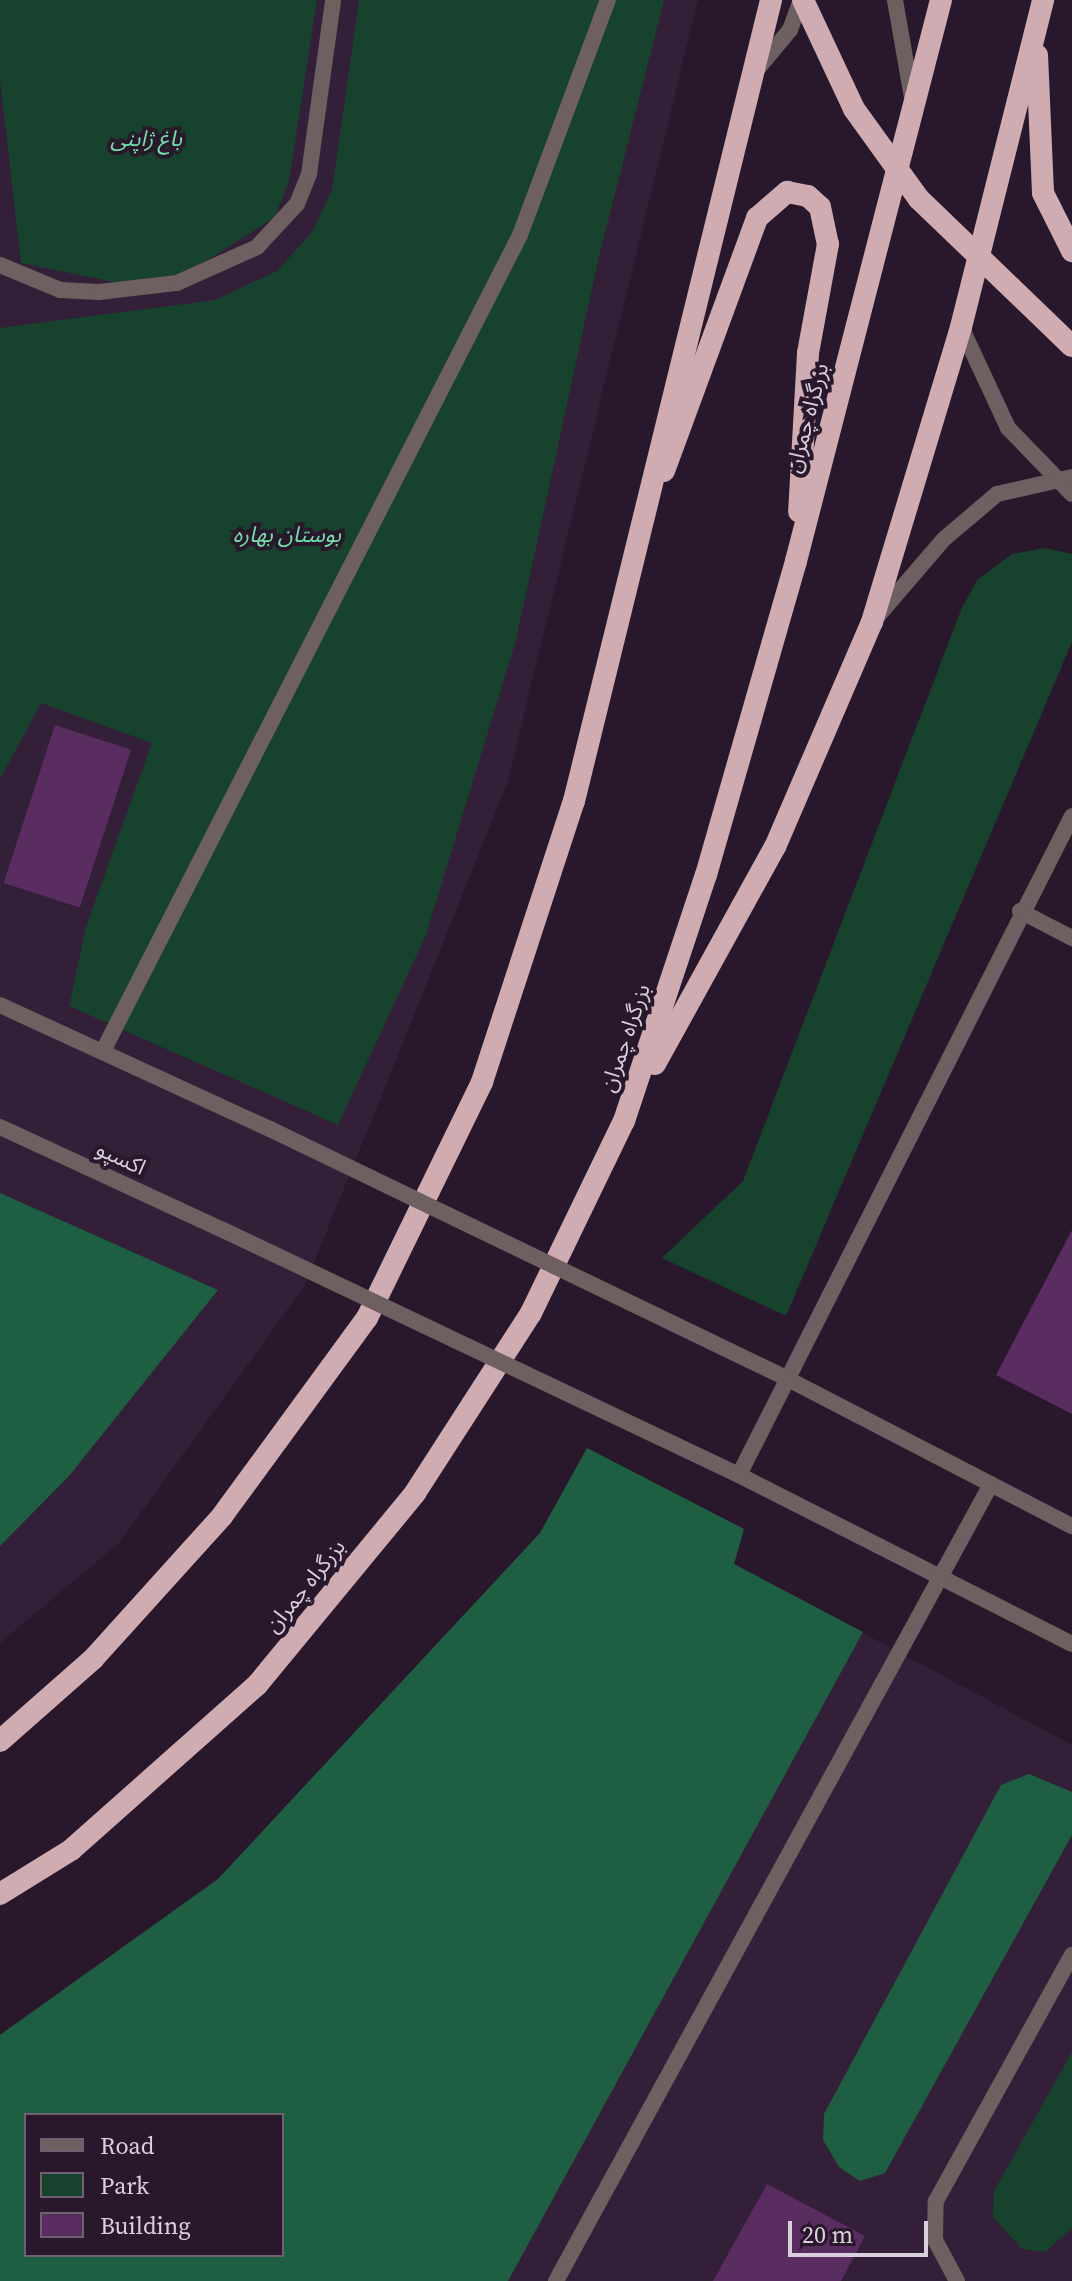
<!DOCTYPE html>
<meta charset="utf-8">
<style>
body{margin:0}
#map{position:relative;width:1072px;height:2281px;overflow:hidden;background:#29182c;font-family:"Source Serif 4","Noto Sans Arabic",serif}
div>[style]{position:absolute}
.built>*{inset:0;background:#341f38}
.green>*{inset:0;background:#17422e}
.forest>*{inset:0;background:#1e5e42}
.building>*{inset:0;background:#5a2d61;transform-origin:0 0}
.service>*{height:16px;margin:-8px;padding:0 8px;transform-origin:8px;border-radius:8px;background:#6e5f61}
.pedestrian>*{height:16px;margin:-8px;padding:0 8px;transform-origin:8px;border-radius:8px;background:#6e5f61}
.minor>*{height:16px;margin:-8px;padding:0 8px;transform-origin:8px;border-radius:8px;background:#6e5f61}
.trunk>*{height:22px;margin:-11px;padding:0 11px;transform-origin:11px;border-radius:11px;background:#cfacb2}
.service-bridge>*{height:16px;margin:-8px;padding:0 8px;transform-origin:8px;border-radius:8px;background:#6e5f61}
.trunk-bridge>*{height:22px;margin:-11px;padding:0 11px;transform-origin:11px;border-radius:11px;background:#cfacb2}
span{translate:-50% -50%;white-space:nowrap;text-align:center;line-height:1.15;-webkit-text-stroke:8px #29182c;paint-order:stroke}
.park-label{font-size:22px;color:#70e1ab;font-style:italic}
.street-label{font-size:22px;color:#dacfdc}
.legend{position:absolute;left:24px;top:2113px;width:260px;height:144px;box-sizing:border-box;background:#29182c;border:2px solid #706172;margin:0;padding:10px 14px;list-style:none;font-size:24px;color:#dacfdc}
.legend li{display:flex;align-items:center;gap:16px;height:40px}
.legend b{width:40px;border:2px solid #706172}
.scale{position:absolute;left:788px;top:2221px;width:140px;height:36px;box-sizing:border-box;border:4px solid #dacfdc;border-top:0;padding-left:10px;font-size:24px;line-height:28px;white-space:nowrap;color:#dacfdc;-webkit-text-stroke:6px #29182c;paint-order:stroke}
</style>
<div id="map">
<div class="built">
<div style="clip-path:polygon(0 0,698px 0,507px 784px,305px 1285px,119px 1543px,0 1643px)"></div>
<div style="clip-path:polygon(evenodd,587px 1448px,744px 1529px,734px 1564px,1072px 1745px,1072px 2281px,0 2281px,0 2035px,218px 1879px,540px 1533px,587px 1448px,26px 2115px,282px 2115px,282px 2255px,26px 2255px,26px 2115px)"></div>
</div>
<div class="green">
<div style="clip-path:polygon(0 0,317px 0,289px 181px,275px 217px,186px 274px,114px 282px,21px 263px,0 79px)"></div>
<div style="clip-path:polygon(359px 0,664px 0,598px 261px,516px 640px,426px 935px,338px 1125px,69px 1006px,86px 927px,152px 743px,41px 703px,0 779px,0 328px,215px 300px,277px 271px,312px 232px,332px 190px)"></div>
<div style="clip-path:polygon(1045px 548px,1072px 554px,1072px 642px,786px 1316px,662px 1258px,743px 1181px,961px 610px,977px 580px,1012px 554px)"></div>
<div style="clip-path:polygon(1072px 2052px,1072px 2228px,1045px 2252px,1022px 2249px,993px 2217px,994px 2191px)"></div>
</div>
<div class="forest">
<div style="clip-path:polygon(0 1193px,218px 1290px,69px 1476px,0 1546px)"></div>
<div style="clip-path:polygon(evenodd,587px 1448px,744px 1529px,734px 1564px,863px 1632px,508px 2281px,0 2281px,0 2035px,218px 1879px,540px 1533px,587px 1448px,26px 2115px,282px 2115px,282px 2255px,26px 2255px,26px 2115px)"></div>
<div style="clip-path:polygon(1029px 1774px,1072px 1792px,1072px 1835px,885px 2173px,860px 2181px,839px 2167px,823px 2140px,824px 2114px,1001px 1785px)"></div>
</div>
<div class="building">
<div style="left:55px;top:725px;width:80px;height:166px;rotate:18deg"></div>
<div style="clip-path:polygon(1072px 1230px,1072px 1414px,996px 1375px)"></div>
<div style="clip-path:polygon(767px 2184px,865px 2236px,841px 2281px,713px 2281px)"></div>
</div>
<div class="service">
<div style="left:895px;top:0;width:105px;rotate:80.1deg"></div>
<div style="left:755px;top:72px;width:55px;rotate:-50.2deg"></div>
<div style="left:790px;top:30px;width:32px;rotate:-70deg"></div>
<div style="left:961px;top:327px;width:111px;rotate:65deg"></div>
<div style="left:1008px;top:428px;width:92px;rotate:45.9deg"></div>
<div style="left:876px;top:618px;width:104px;rotate:-49.3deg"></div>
<div style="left:944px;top:539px;width:70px;rotate:-40.3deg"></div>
<div style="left:997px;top:494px;width:77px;rotate:-12.8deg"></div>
<div style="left:1072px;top:816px;width:738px;rotate:116.81deg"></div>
<div style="left:739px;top:1475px;width:373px;rotate:26.9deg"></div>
<div style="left:1020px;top:911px;width:59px;rotate:27.4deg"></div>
<div style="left:0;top:1005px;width:297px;rotate:24.7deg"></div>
<div style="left:0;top:1127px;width:246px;rotate:24.8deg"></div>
<div style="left:786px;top:1378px;width:322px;rotate:27.4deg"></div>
<div style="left:556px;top:2281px;width:908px;rotate:-61.37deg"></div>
<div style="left:957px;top:2281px;width:47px;rotate:-118.2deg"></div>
<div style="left:935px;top:2240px;width:39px;rotate:-89deg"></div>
<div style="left:936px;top:2201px;width:281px;rotate:-61.1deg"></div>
</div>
<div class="pedestrian">
<div style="left:0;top:265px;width:65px;rotate:22.6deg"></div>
<div style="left:60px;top:290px;width:39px;rotate:3deg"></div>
<div style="left:99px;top:292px;width:79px;rotate:-6.6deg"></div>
<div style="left:177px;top:283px;width:88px;rotate:-24.2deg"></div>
<div style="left:257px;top:247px;width:59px;rotate:-47.1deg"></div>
<div style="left:297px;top:204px;width:32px;rotate:-68deg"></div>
<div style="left:309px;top:174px;width:176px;rotate:-82.1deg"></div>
</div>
<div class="minor">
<div style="left:103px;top:1051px;width:916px;rotate:-62.93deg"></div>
<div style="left:520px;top:235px;width:251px;rotate:-69.5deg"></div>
</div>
<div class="trunk">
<div style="left:1037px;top:55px;width:138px;rotate:87.5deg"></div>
<div style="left:1043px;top:193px;width:65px;rotate:63.4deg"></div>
<div style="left:664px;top:471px;width:270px;rotate:-69.8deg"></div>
<div style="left:757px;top:218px;width:40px;rotate:-41deg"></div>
<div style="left:787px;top:192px;width:21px;rotate:11deg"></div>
<div style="left:808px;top:196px;width:16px;rotate:43deg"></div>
<div style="left:820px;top:207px;width:38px;rotate:78deg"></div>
<div style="left:828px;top:244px;width:111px;rotate:100.4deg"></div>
<div style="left:808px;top:353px;width:159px;rotate:93.2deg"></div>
<div style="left:655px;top:1064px;width:248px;rotate:-61.1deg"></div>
<div style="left:775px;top:847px;width:245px;rotate:-66.7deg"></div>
<div style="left:872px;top:622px;width:308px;rotate:-73.2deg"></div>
<div style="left:961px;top:327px;width:337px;rotate:-75.9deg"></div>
<div style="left:0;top:1741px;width:124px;rotate:-41.4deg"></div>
<div style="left:93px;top:1659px;width:193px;rotate:-47.9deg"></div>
<div style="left:222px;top:1516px;width:245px;rotate:-53.8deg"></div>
<div style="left:367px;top:1318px;width:263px;rotate:-64deg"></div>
<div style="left:482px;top:1082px;width:296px;rotate:-71.9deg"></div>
<div style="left:574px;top:801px;width:825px;rotate:-76.18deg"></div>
<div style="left:0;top:1894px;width:84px;rotate:-31.8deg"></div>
<div style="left:71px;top:1850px;width:249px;rotate:-41.6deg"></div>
<div style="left:257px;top:1685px;width:249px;rotate:-50.5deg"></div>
<div style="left:415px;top:1493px;width:214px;rotate:-57.2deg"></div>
<div style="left:531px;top:1313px;width:213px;rotate:-64.2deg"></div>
<div style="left:624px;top:1121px;width:259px;rotate:-71.6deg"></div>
<div style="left:706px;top:875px;width:327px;rotate:-74deg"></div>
<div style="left:796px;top:561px;width:579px;rotate:-75.51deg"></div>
</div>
<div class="service-bridge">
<div style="left:270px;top:1129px;width:573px;rotate:25.76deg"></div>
<div style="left:223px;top:1230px;width:571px;rotate:25.4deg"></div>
</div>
<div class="trunk-bridge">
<div style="left:803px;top:0;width:120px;rotate:64.9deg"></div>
<div style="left:854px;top:109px;width:111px;rotate:54.2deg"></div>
<div style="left:919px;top:199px;width:212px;rotate:43.9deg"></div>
</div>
<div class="park-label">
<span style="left:146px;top:139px">باغ ژاپنی</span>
<span style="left:287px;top:535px">بوستان بهاره</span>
</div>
<div class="street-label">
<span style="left:807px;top:418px;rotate:-75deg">بزرگراه چمران</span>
<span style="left:625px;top:1038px;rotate:-71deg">بزرگراه چمران</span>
<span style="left:121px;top:1158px;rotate:25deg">اکسپو</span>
<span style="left:305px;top:1586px;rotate:-51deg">بزرگراه چمران</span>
</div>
<ul class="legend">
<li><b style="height:10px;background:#6e5f61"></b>Road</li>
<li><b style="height:22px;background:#17422e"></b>Park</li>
<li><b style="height:22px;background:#5a2d61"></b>Building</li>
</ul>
<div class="scale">20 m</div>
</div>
